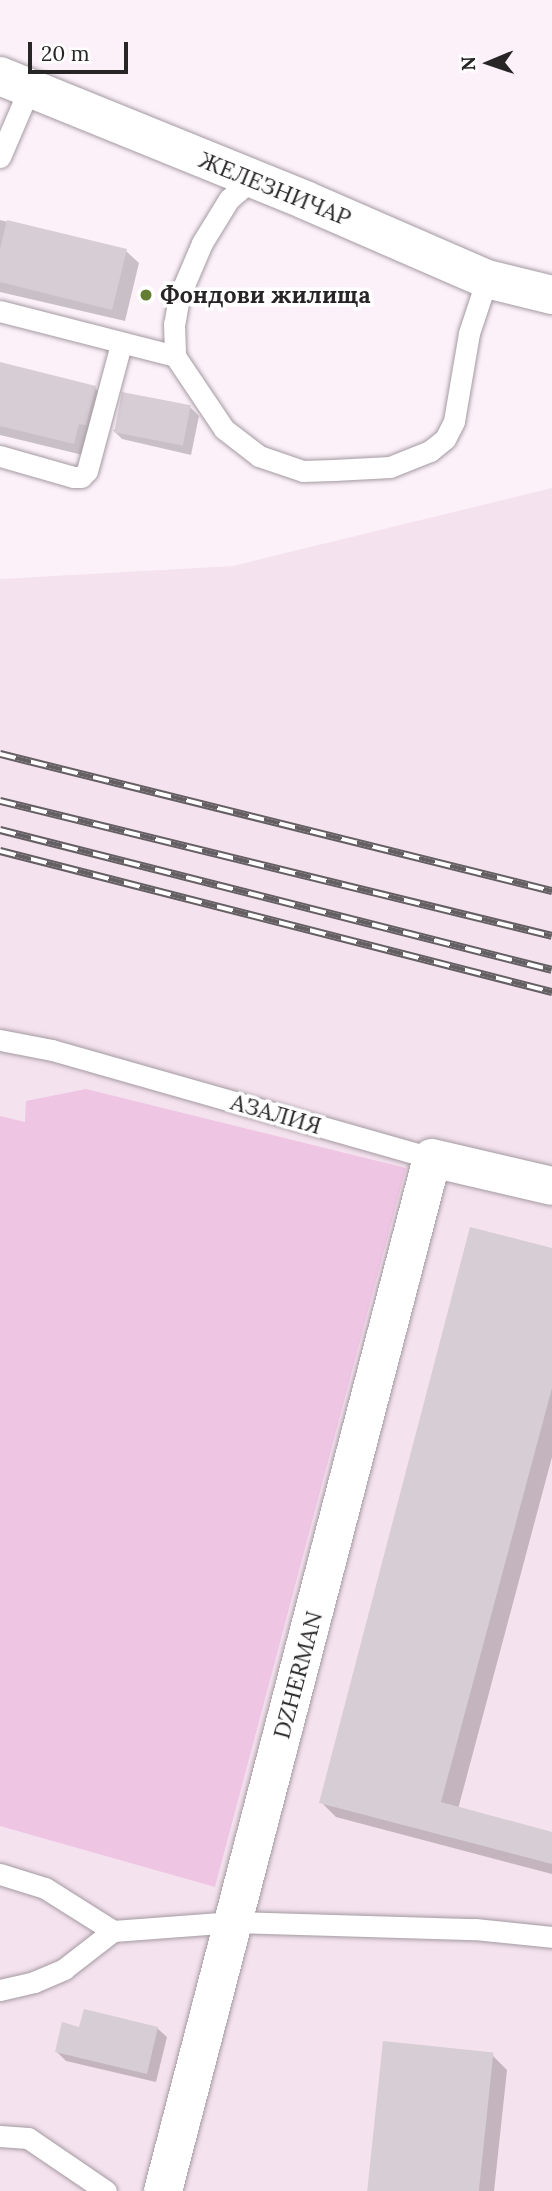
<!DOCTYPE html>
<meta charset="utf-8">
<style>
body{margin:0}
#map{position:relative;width:552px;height:2191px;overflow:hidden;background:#fcf1f9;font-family:Lora,serif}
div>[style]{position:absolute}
.built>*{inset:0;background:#f4e2ee}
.green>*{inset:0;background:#efc5e4}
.shadow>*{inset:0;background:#0003}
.building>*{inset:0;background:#d7cdd4;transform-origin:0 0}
.roads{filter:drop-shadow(0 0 2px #a49aa1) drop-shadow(0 0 2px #a49aa1)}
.service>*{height:21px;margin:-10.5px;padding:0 10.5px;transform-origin:10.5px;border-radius:10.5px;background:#fff}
.minor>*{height:38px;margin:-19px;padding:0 19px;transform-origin:19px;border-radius:19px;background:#fff}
.rail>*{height:8px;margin-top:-4px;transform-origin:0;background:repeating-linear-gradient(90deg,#fff 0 16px,#645f62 0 32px);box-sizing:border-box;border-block:2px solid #645f62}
.dots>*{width:19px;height:19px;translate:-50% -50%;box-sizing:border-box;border:4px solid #fff;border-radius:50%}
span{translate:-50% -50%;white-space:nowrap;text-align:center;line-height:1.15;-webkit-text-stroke:7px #fff;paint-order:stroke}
.street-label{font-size:23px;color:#282527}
.poi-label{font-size:23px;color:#282527;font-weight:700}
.left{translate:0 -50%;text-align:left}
.north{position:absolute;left:454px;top:28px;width:70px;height:70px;-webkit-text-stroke:5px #fff;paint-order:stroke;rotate:268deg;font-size:19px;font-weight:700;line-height:28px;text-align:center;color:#282527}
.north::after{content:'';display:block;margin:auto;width:24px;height:32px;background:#282527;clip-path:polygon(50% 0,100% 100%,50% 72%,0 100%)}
.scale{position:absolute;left:28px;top:42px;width:100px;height:32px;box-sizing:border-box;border:4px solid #282527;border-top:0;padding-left:9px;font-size:21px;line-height:24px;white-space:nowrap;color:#282527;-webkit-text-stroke:5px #fff;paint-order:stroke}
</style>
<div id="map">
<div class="built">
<div style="clip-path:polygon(552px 488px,552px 2191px,0 2191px,0 579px,233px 566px)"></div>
</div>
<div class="green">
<div style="clip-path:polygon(86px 1089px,406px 1168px,215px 1887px,0 1826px,0 1116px,25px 1122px,26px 1101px)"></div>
</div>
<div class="shadow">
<div style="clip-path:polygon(0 220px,126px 251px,139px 263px,125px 321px,0 292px)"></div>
<div style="clip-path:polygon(0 364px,95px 388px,108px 400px,87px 456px,0 435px)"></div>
<div style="clip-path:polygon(190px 407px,199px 416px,191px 455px,122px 439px,113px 430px)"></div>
<div style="clip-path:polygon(552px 1249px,552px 1457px,458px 1809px,552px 1834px,552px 1874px,336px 1817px,321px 1802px)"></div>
<div style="clip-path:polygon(157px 2028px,167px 2037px,156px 2082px,66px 2061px,57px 2052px,80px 2029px)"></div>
<div style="clip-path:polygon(492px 2055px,507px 2070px,494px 2191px,369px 2191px)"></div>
</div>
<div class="building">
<div style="clip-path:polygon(7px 220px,127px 249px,112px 310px,0 282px,0 249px)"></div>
<div style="clip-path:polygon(0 362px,96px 386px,86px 425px,79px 424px,74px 444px,0 426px)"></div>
<div style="left:122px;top:392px;width:70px;height:41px;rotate:11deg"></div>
<div style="clip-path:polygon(470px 1227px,552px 1248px,552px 1388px,441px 1802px,552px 1832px,552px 1864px,319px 1803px)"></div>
<div style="clip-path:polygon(84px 2009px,158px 2027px,147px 2074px,55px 2052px,62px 2022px,79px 2027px)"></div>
<div style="left:383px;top:2041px;width:111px;height:151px;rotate:6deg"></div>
</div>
<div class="roads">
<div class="service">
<div style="left:0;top:157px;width:74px;rotate:-66.9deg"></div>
<div style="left:251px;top:180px;width:29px;rotate:139deg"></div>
<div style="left:229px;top:199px;width:52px;rotate:121.5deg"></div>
<div style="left:202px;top:243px;width:59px;rotate:113.1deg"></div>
<div style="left:179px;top:297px;width:27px;rotate:100deg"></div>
<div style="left:174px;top:324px;width:32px;rotate:88deg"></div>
<div style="left:175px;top:356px;width:88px;rotate:56.1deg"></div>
<div style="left:224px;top:429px;width:44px;rotate:37.6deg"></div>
<div style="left:259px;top:456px;width:46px;rotate:18.8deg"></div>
<div style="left:303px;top:471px;width:31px;rotate:-2deg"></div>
<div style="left:334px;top:470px;width:56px;rotate:-3.1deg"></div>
<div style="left:390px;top:467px;width:43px;rotate:-21.8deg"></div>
<div style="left:430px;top:451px;width:19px;rotate:-39deg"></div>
<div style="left:445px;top:439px;width:20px;rotate:-63deg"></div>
<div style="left:454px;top:421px;width:89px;rotate:-80.3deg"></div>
<div style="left:469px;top:333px;width:57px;rotate:-71.6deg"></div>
<div style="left:0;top:311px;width:181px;rotate:14.4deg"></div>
<div style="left:0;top:456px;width:76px;rotate:16deg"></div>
<div style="left:73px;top:477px;width:8px"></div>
<div style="left:81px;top:477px;width:8px;rotate:-45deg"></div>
<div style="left:87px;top:471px;width:131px;rotate:-75deg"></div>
<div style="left:0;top:1040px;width:53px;rotate:10.9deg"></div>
<div style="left:52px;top:1050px;width:395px;rotate:15.9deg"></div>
<div style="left:0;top:1874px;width:47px;rotate:17.3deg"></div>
<div style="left:45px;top:1888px;width:80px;rotate:32.3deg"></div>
<div style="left:0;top:1990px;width:35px;rotate:-13deg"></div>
<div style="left:34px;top:1982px;width:33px;rotate:-23deg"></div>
<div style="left:64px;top:1969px;width:62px;rotate:-37.8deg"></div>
<div style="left:113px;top:1931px;width:121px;rotate:-4.3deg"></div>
<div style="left:234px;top:1922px;width:241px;rotate:1.7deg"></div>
<div style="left:475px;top:1929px;width:77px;rotate:5.9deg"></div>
<div style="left:0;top:2136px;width:28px;rotate:4deg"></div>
<div style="left:28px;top:2138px;width:94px;rotate:34.2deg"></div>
</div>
<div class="minor">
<div style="left:0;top:76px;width:329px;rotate:22.1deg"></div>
<div style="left:305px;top:200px;width:198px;rotate:23.5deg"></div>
<div style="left:487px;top:279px;width:67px;rotate:13.8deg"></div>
<div style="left:163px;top:2191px;width:1067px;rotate:-75.4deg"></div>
<div style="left:432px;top:1158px;width:123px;rotate:13.1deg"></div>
</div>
</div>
<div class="rail">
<div style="left:0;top:754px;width:569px;rotate:13.94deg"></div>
<div style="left:0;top:801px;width:568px;rotate:13.74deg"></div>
<div style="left:0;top:830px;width:569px;rotate:14.23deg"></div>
<div style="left:0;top:851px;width:570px;rotate:14.33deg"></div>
</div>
<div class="dots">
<div style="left:146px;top:295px;background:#637e32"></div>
</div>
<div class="street-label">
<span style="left:275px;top:189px;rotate:22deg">ЖЕЛЕЗНИЧАР</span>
<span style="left:276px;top:1114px;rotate:16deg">АЗАЛИЯ</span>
<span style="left:298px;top:1675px;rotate:-75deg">DZHERMAN</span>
</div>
<div class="poi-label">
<span class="left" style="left:160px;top:295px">Фондови жилища</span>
</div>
<div class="north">N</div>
<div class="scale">20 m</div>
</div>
